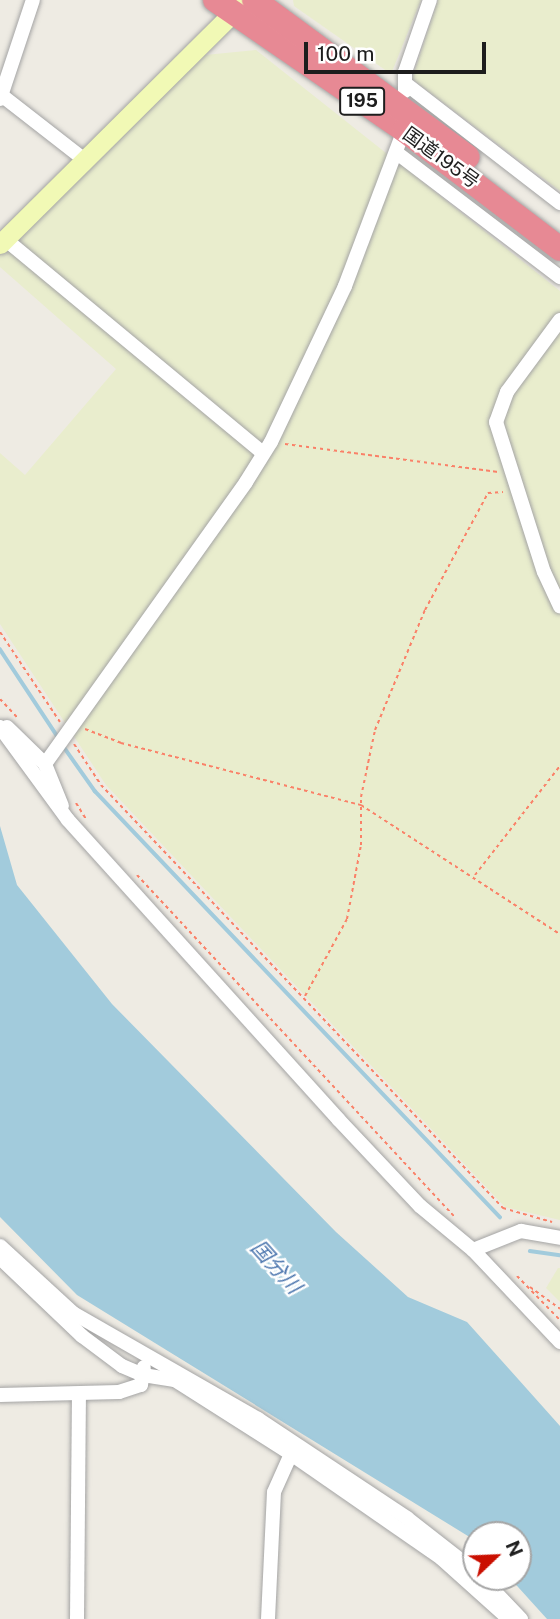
<!DOCTYPE html>
<meta charset="utf-8">
<style>
body{margin:0}
#map{position:relative;width:560px;height:1619px;overflow:hidden;background:#eeebe3;font-family:"Public Sans","Noto Sans JP",sans-serif}
div>[style]{position:absolute}
.farmland>*{inset:0;background:#e9edcd}
.water>*{inset:0;background:#a2cbdc}
.stream>*{height:3.5px;margin:-1.75px;padding:0 1.75px;transform-origin:1.75px;border-radius:1.75px;background:#a2cbdc}
.path>*{height:2px;margin-top:-1px;transform-origin:0;background:repeating-linear-gradient(90deg,#fa8168 0 3.5px,transparent 0 7px)}
.roads{filter:drop-shadow(0 0 2px #a4a4a4) drop-shadow(0 0 2px #a4a4a4)}
.street>*{height:14px;margin:-7px;padding:0 7px;transform-origin:7px;border-radius:7px;background:#fff}
.secondary>*{height:19px;margin:-9.5px;padding:0 9.5px;transform-origin:9.5px;border-radius:9.5px;background:#f1f9b5}
.highway>*{height:24px;margin:-12px;padding:0 12px;transform-origin:12px;border-radius:12px;background:#e78994}
span{translate:-50% -50%;white-space:nowrap;text-align:center;line-height:1.15;-webkit-text-stroke:5px #fff;paint-order:stroke}
.shield-label span{padding:2px 5px;background:#fff;border:2px solid;border-radius:5px;-webkit-text-stroke-width:0}
.shield-label{font-size:18px;color:#1d1d1d;font-weight:700}
.street-label{font-size:19px;color:#1d1d1d}
.water-label{font-size:21px;color:#4974ad;font-style:italic}
.north{position:absolute;left:462px;top:1521px;width:70px;height:70px;box-sizing:border-box;background:#fff;border:2px solid #a5a5a5;border-radius:50%;rotate:67deg;font-size:19px;font-weight:700;line-height:28px;text-align:center;color:#1d1d1d}
.north::after{content:'';display:block;margin:auto;width:24px;height:32px;background:#ca0f00;clip-path:polygon(50% 0,100% 100%,50% 72%,0 100%)}
.scale{position:absolute;left:304px;top:42px;width:182px;height:32px;box-sizing:border-box;border:4px solid #1d1d1d;border-top:0;padding-left:9px;font-size:21px;line-height:24px;white-space:nowrap;color:#1d1d1d;-webkit-text-stroke:5px #fff;paint-order:stroke}
</style>
<div id="map">
<div class="farmland">
<div style="clip-path:polygon(293px 0,421px 0,391px 74px,294px 6px)"></div>
<div style="clip-path:polygon(438px 0,560px 0,560px 191px,412px 79px)"></div>
<div style="clip-path:polygon(256px 50px,560px 291px,560px 1220px,505px 1207px,106px 785px,0 624px,0 453px,25px 475px,116px 369px,0 267px,0 254px,205px 55px)"></div>
<div style="clip-path:polygon(558px 1268px,560px 1268px,560px 1302px,546px 1288px)"></div>
</div>
<div class="water">
<div style="clip-path:polygon(0 826px,17px 885px,112px 1004px,336px 1232px,408px 1297px,467px 1322px,560px 1426px,560px 1619px,547px 1619px,509px 1577px,518px 1577px,518px 1535px,476px 1535px,476px 1541px,77px 1295px,0 1217px)"></div>
</div>
<div class="stream">
<div style="left:0;top:649px;width:105px;rotate:56.6deg"></div>
<div style="left:64px;top:747px;width:54px;rotate:54.8deg"></div>
<div style="left:95px;top:791px;width:588px;rotate:46.45deg"></div>
<div style="left:530px;top:1251px;width:30px;rotate:8deg"></div>
</div>
<div class="path">
<div style="left:285px;top:444px;width:215px;rotate:7.5deg"></div>
<div style="left:0;top:632px;width:108px;rotate:56.3deg"></div>
<div style="left:0;top:699px;width:25px;rotate:47deg"></div>
<div style="left:85px;top:729px;width:39px;rotate:21deg"></div>
<div style="left:121px;top:743px;width:248px;rotate:14.5deg"></div>
<div style="left:361px;top:805px;width:237px;rotate:33deg"></div>
<div style="left:74px;top:744px;width:49px;rotate:56.6deg"></div>
<div style="left:101px;top:785px;width:584px;rotate:46.46deg"></div>
<div style="left:503px;top:1208px;width:51px;rotate:15.9deg"></div>
<div style="left:76px;top:803px;width:19px;rotate:58deg"></div>
<div style="left:137px;top:875px;width:467px;rotate:47.1deg"></div>
<div style="left:475px;top:875px;width:138px;rotate:-52.1deg"></div>
<div style="left:305px;top:996px;width:88px;rotate:-61.4deg"></div>
<div style="left:347px;top:919px;width:75px;rotate:-79.3deg"></div>
<div style="left:361px;top:845px;width:48px;rotate:-90deg"></div>
<div style="left:361px;top:797px;width:68px;rotate:-78.2deg"></div>
<div style="left:375px;top:730px;width:130px;rotate:-67.4deg"></div>
<div style="left:425px;top:610px;width:133px;rotate:-61.7deg"></div>
<div style="left:488px;top:493px;width:15px;rotate:-4deg"></div>
<div style="left:517px;top:1276px;width:62px;rotate:45.7deg"></div>
<div style="left:530px;top:1287px;width:37px;rotate:36deg"></div>
</div>
<div class="roads">
<div class="street">
<div style="left:406px;top:84px;width:195px;rotate:37.7deg"></div>
<div style="left:405px;top:91px;width:19px;rotate:-90deg"></div>
<div style="left:405px;top:72px;width:76px;rotate:-70.9deg"></div>
<div style="left:0;top:94px;width:109px;rotate:37.9deg"></div>
<div style="left:0;top:99px;width:104px;rotate:-71.6deg"></div>
<div style="left:397px;top:153px;width:205px;rotate:37.3deg"></div>
<div style="left:5px;top:239px;width:335px;rotate:39.7deg"></div>
<div style="left:560px;top:320px;width:89px;rotate:126.4deg"></div>
<div style="left:507px;top:392px;width:32px;rotate:110deg"></div>
<div style="left:496px;top:422px;width:157px;rotate:72.3deg"></div>
<div style="left:544px;top:572px;width:38px;rotate:65deg"></div>
<div style="left:0;top:727px;width:115px;rotate:53.8deg"></div>
<div style="left:68px;top:820px;width:403px;rotate:47.9deg"></div>
<div style="left:338px;top:1119px;width:120px;rotate:46.7deg"></div>
<div style="left:420px;top:1206px;width:69px;rotate:39.7deg"></div>
<div style="left:473px;top:1250px;width:127px;rotate:46.6deg"></div>
<div style="left:7px;top:727px;width:53px;rotate:44.2deg"></div>
<div style="left:45px;top:764px;width:346px;rotate:-54.5deg"></div>
<div style="left:246px;top:482px;width:47px;rotate:-58deg"></div>
<div style="left:271px;top:442px;width:173px;rotate:-64.6deg"></div>
<div style="left:345px;top:286px;width:167px;rotate:-69.3deg"></div>
<div style="left:45px;top:764px;width:45px;rotate:68deg"></div>
<div style="left:0;top:1246px;width:99px;rotate:42.5deg"></div>
<div style="left:73px;top:1313px;width:213px;rotate:29.8deg"></div>
<div style="left:258px;top:1419px;width:179px;rotate:33.6deg"></div>
<div style="left:407px;top:1518px;width:88px;rotate:38deg"></div>
<div style="left:473px;top:1250px;width:52px;rotate:-21.6deg"></div>
<div style="left:521px;top:1231px;width:40px;rotate:10deg"></div>
<div style="left:0;top:1258px;width:113px;rotate:43.6deg"></div>
<div style="left:82px;top:1336px;width:50px;rotate:36.9deg"></div>
<div style="left:122px;top:1366px;width:23px;rotate:23deg"></div>
<div style="left:143px;top:1375px;width:32px;rotate:9deg"></div>
<div style="left:175px;top:1380px;width:138px;rotate:32.5deg"></div>
<div style="left:291px;top:1454px;width:183px;rotate:34.7deg"></div>
<div style="left:441px;top:1558px;width:91px;rotate:41.9deg"></div>
<div style="left:0;top:1395px;width:119px;rotate:-1.4deg"></div>
<div style="left:119px;top:1392px;width:23px;rotate:-18deg"></div>
<div style="left:141px;top:1385px;width:18px;rotate:-81deg"></div>
<div style="left:481px;top:1577px;width:58px;rotate:46.4deg"></div>
<div style="left:77px;top:1619px;width:224px;rotate:-89.5deg"></div>
<div style="left:268px;top:1619px;width:127px;rotate:-87.3deg"></div>
<div style="left:274px;top:1492px;width:42px;rotate:-65.9deg"></div>
</div>
<div class="secondary">
<div style="left:0;top:244px;width:342px;rotate:-44.8deg"></div>
</div>
<div class="highway">
<div style="left:215px;top:0;width:229px;rotate:34.5deg"></div>
<div style="left:404px;top:130px;width:196px;rotate:37.3deg"></div>
<div style="left:254px;top:0;width:265px;rotate:36.3deg"></div>
</div>
</div>
<div class="shield-label">
<span style="left:362px;top:101px">195</span>
</div>
<div class="street-label">
<span style="left:441px;top:158px;rotate:36deg">国道195号</span>
</div>
<div class="water-label">
<span style="left:276px;top:1267px;rotate:48deg">国分川</span>
</div>
<div class="north">N</div>
<div class="scale">100 m</div>
</div>
